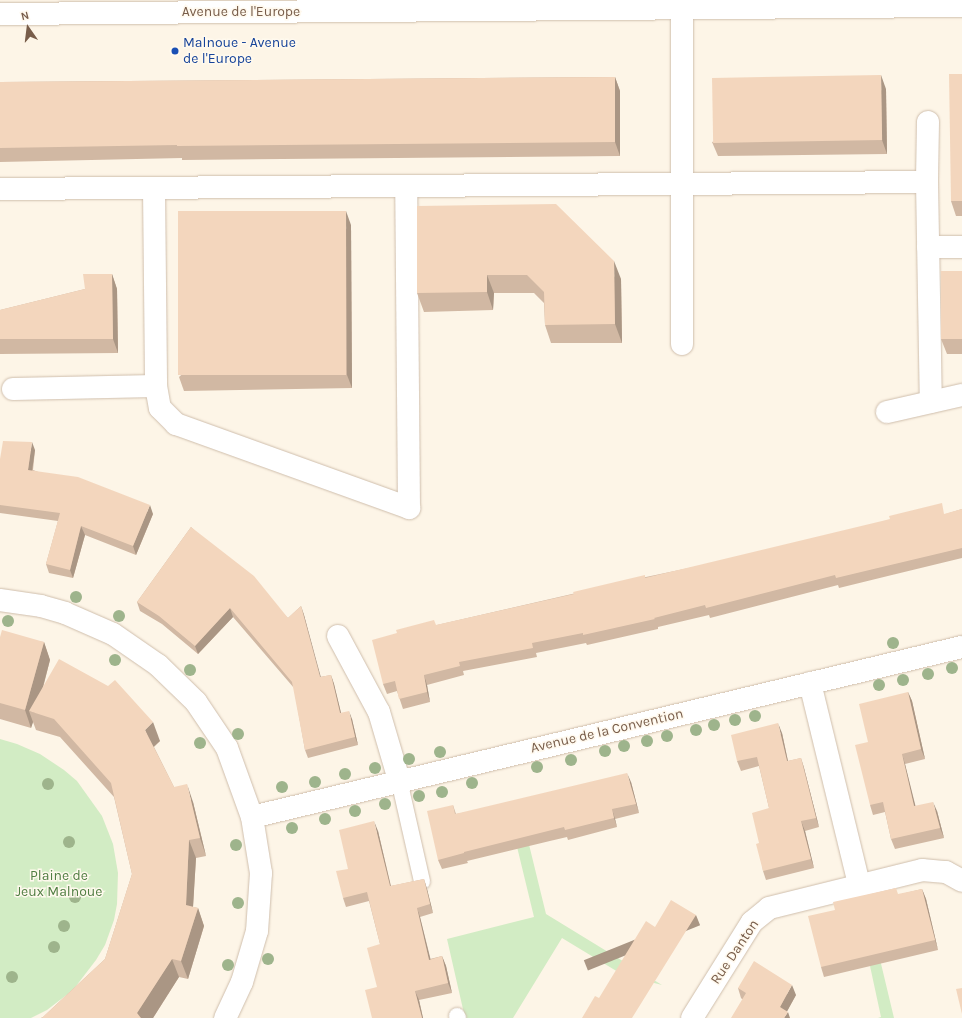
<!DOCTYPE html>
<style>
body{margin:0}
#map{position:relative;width:962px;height:1018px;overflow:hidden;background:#fdf5e7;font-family:Karla,sans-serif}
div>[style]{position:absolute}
.green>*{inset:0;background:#d2ecc4}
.roads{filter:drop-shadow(0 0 1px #cfbeac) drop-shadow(0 0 1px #cfbeac)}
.lane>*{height:16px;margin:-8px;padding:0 8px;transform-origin:8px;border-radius:8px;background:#fff}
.street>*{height:22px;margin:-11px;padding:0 11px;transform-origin:11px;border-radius:11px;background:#fff}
.secondary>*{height:22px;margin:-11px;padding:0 11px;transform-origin:11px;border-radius:11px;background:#fff}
.trees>*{width:12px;height:12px;margin:-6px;border-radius:50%;background:#9eb48c}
.wall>*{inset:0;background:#d1b8a3}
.shaded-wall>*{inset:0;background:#aa9684;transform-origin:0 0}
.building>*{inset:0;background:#f3d6bd;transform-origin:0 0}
.dots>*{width:11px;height:11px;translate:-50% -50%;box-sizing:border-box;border:2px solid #fff9ee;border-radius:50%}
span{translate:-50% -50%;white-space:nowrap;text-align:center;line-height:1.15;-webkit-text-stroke:3px #fff9ee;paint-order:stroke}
.street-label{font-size:14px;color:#785d4a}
.transit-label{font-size:14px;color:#164399}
.left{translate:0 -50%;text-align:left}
.park-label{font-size:14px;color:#507e42}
.north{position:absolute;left:8px;top:8px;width:40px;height:40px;-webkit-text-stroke:3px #fff9ee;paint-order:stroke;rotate:346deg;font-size:11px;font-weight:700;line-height:16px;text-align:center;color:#785d4a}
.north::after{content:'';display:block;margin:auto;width:14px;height:18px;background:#785d4a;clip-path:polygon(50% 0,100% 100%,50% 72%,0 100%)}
</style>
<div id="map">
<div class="green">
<div style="clip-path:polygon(0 739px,17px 744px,40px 754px,64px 770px,77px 781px,102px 816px,113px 844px,118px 873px,117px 904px,114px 920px,105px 945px,96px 960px,73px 990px,47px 1010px,31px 1018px,0 1018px)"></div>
<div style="clip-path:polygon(523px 820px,546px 914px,662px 985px,623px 975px,562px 938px,513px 1018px,465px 1018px,447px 939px,534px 917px,511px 822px)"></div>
<div style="clip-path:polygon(867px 905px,894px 1018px,878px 1018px,881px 1017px,870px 966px)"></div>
</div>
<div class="roads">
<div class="lane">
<div style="left:399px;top:780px;width:104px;rotate:77.2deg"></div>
<div style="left:457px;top:1016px;width:2px;rotate:63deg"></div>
</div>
<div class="street">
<div style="left:928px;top:122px;width:60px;rotate:91deg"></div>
<div style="left:927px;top:182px;width:220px;rotate:89deg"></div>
<div style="left:154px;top:188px;width:198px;rotate:89.4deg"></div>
<div style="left:156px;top:386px;width:22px;rotate:80deg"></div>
<div style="left:160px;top:408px;width:23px;rotate:45deg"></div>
<div style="left:176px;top:424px;width:248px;rotate:19.8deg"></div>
<div style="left:409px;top:508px;width:322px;rotate:-90.5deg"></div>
<div style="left:0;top:189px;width:927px;rotate:-0.43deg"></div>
<div style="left:928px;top:247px;width:34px"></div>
<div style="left:682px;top:344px;width:335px;rotate:-90deg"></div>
<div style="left:13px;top:389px;width:143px;rotate:-1.2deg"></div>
<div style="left:887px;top:412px;width:77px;rotate:-12.8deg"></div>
<div style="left:0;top:600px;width:41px;rotate:8.3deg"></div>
<div style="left:41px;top:606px;width:25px;rotate:16deg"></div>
<div style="left:65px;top:613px;width:52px;rotate:23.6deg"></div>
<div style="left:113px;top:634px;width:55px;rotate:34.6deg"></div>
<div style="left:158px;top:665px;width:53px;rotate:44.2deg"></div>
<div style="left:196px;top:702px;width:55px;rotate:56deg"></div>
<div style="left:227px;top:748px;width:73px;rotate:70.1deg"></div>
<div style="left:252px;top:817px;width:57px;rotate:80.9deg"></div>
<div style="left:261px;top:873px;width:58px;rotate:93.9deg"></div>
<div style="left:257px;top:931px;width:53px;rotate:106.4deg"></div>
<div style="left:242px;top:982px;width:40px;rotate:115deg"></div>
<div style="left:338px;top:636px;width:86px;rotate:61.7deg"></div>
<div style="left:379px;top:712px;width:71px;rotate:73.6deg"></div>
<div style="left:810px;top:683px;width:207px;rotate:76.3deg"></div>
<div style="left:252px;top:817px;width:730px;rotate:-13.47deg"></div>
<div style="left:692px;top:1018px;width:113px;rotate:-58deg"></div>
<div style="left:752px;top:922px;width:22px;rotate:-39deg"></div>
<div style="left:769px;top:908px;width:158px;rotate:-13.9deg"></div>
<div style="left:922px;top:870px;width:24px;rotate:5deg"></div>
<div style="left:946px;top:872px;width:18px;rotate:29deg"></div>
</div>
<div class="secondary">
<div style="left:0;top:14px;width:962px;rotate:-0.48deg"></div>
</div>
</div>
<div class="trees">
<div style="left:76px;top:597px"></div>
<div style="left:119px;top:616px"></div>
<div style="left:8px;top:621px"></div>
<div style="left:893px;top:643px"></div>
<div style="left:115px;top:660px"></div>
<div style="left:952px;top:668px"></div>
<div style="left:190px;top:670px"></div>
<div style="left:928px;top:674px"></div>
<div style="left:903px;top:680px"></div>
<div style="left:879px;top:685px"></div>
<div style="left:755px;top:716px"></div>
<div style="left:735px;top:720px"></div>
<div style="left:714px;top:725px"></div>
<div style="left:696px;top:730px"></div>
<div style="left:238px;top:734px"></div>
<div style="left:667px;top:736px"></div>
<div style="left:647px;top:741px"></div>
<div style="left:200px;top:743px"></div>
<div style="left:624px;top:746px"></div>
<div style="left:605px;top:751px"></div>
<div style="left:440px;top:752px"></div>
<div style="left:409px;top:759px"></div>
<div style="left:571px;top:760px"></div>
<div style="left:537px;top:767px"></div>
<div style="left:375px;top:768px"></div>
<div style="left:345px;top:774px"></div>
<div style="left:315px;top:782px"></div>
<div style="left:472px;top:783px"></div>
<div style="left:48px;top:784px"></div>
<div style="left:282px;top:787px"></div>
<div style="left:442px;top:792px"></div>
<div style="left:419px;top:796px"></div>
<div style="left:385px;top:804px"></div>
<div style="left:355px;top:811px"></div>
<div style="left:325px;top:819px"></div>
<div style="left:292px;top:828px"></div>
<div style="left:69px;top:842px"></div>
<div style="left:236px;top:845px"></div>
<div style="left:75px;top:897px"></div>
<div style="left:238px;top:903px"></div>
<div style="left:64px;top:926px"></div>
<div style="left:54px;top:947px"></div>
<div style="left:268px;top:959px"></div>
<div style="left:228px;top:965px"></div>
<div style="left:12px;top:977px"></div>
</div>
<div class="wall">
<div style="clip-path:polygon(962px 74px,962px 216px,956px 216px,951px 201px)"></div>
<div style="clip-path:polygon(615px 77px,620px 91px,620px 156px,182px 160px,182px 158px,0 162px,0 82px)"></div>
<div style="clip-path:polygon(886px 89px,887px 154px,718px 156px,712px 142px)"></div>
<div style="clip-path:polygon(417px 206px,621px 279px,622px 343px,551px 343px,545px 325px,544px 303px,534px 293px,494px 293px,493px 310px,424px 312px,417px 293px)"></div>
<div style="clip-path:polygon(351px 225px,352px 388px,184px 391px,179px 377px)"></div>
<div style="clip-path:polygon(962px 271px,962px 354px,947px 354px,941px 339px)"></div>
<div style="clip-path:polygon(112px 274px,117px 289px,118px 353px,0 354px,0 310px,85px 289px)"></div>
<div style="clip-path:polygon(35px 450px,33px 470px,153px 514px,136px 555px,85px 535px,73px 578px,49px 573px,46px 564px,58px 521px,0 513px,0 459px)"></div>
<div style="clip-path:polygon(962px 509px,962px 558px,839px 588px,838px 585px,710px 618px,709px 615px,658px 627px,658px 629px,587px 645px,586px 643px,536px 653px,537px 657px,463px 671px,464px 675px,427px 685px,430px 702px,403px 709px,397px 691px,387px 694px,383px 684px,397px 633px,437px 625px,646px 577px,946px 514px)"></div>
<div style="clip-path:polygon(191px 527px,288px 618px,301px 606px,304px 615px,320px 677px,331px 675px,334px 684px,341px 713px,352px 719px,358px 745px,308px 758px,305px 750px,294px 688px,233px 617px,198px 654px,162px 624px,140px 611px,137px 602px)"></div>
<div style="clip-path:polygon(0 637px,44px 642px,50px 660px,43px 688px,160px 741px,154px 747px,174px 787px,193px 802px,206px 856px,196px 858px,193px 907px,198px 908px,204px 926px,188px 979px,179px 977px,153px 1018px,41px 1018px,43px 1017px,105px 959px,132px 874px,114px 797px,60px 737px,36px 730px,33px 722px,31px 728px,0 719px)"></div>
<div style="clip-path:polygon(908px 692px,912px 701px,925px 759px,905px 764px,915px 806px,937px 811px,944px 838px,895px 849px,891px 839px,885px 812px,873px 815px,870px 805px,868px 742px)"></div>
<div style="clip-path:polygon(782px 733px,788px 761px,801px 758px,804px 768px,819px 827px,805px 831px,814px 868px,766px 880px,763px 871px,759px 843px,769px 808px,759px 766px,741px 771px,737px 761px)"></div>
<div style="clip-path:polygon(631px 782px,639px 813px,615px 819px,617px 827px,568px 840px,567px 837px,467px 861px,468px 863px,442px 869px,438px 860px,453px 805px,456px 814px)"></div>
<div style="clip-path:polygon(378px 831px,391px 886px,424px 879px,427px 889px,433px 913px,420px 917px,430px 959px,442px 956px,446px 966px,452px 993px,419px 1000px,423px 1018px,372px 1018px,377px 987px,380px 944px,369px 901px,346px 907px,343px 898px,348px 869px)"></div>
<div style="clip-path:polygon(922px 889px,926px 899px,938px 950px,824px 977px,821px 967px,835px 910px)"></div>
<div style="clip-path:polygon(738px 988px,796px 995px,787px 1011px,742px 999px,741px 998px)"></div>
</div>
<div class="shaded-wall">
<div style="clip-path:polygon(881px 75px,886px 89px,887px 154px,882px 140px)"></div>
<div style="clip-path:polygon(615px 77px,620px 91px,620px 156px,615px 142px)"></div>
<div style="clip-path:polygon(346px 211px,351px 225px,352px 388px,347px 375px)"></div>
<div style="clip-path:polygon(614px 261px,621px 279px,622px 343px,615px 324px)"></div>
<div style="clip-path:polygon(112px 274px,117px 289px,118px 353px,113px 339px)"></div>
<div style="clip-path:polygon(487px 275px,494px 293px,493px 310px,487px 292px)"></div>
<div style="clip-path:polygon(32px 442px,35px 450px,31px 478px,28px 470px)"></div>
<div style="clip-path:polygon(150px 505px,153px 514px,136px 555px,133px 546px)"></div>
<div style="clip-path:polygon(81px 526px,85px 535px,73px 578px,70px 570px)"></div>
<div style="clip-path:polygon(301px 606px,304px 615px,323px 685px,320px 677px)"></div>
<div style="clip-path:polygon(230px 608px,233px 617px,198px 654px,195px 646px)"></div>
<div style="clip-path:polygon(44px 642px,50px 660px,36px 713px,29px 711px,33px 722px,31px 728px,25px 710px)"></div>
<div style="clip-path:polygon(331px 675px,334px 684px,343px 721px,340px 713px)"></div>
<div style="clip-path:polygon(424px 675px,427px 685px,430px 702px,427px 692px)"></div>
<div style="clip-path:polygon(908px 692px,912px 701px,925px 759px,921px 749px)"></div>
<div style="clip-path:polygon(349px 711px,352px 719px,358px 745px,355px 737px)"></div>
<div style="clip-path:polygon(153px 722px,160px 741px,152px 748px,145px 730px)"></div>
<div style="clip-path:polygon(778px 723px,782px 733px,790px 771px,787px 761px)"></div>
<div style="clip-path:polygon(902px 754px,905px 764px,918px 816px,914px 806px)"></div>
<div style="clip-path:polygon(801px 758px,804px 768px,819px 827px,816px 818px)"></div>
<div style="clip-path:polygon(627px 773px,631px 782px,639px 813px,636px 804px)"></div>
<div style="clip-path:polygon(187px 784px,193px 802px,206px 856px,200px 838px)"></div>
<div style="clip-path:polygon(933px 802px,937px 811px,944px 838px,940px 828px)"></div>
<div style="clip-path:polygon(612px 809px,615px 819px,617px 827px,614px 818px)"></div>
<div style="clip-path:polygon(374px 821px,378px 831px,393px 896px,390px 886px)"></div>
<div style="clip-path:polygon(801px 821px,805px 831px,814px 868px,811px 859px)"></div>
<div style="clip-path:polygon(189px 840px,196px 858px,192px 923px,186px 905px)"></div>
<div style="clip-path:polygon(424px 879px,427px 889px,433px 913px,430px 904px)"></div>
<div style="clip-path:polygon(922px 889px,926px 899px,938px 950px,935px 940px)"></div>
<div style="clip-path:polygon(198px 908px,204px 926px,188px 979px,181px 961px)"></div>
<div style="clip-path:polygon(417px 908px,420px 917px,433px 969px,429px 960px)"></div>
<div style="left:696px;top:915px;width:11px;height:121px;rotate:68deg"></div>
<div style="clip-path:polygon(442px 956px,446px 966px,452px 993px,448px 983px)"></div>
<div style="clip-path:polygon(172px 959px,179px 977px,153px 1018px,139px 1018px,137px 1013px)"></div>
<div style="clip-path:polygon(792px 985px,796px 995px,784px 1017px,780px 1007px)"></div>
<div style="clip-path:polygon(415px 991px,419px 1000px,423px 1018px,422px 1018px)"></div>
<div style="clip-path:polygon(788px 1012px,790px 1018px,784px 1018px)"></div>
</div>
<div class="building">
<div style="clip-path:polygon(949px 74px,962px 74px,962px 201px,951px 201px)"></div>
<div style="left:881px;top:75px;width:65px;height:169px;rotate:89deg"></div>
<div style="clip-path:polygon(615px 77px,615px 142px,177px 146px,177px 145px,0 148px,0 82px)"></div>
<div style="clip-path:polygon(556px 204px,614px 261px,615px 324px,545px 325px,544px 292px,527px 275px,487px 275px,487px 292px,417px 293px,417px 206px)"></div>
<div style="left:346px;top:211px;width:164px;height:168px;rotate:90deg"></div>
<div style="left:941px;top:271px;width:21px;height:68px"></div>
<div style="clip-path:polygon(83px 274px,112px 274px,113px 339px,0 339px,0 310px,85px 289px)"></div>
<div style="clip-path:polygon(3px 441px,32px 442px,28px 470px,78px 477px,150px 505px,133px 546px,81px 526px,70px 570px,46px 564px,60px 513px,0 505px,0 459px)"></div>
<div style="clip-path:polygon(942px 503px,944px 514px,962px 509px,962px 548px,836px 578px,835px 575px,706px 608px,705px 605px,654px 618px,655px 619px,583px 635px,583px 633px,532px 643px,533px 648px,459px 662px,460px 666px,424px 675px,427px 692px,399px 699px,395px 681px,383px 684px,372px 640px,397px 633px,396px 630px,434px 620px,436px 625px,574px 594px,573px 592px,645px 575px,645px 578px,890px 519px,889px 516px)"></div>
<div style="clip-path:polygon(191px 527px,254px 576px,288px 618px,301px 606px,320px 677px,331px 675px,340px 713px,349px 711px,355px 737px,305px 750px,292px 682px,230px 608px,195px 646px,159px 616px,137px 602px)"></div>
<div style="clip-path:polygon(2px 630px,44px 642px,25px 710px,0 703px,0 637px)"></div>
<div style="clip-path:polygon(59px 659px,108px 686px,115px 680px,153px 722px,145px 730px,174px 787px,187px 784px,200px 838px,189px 840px,186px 905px,198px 908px,181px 961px,172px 959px,137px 1013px,141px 1018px,41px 1018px,43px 1017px,105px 959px,132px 874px,111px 783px,54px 719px,29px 711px)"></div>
<div style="clip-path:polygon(908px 692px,921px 749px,902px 754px,914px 806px,933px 802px,940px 828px,891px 839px,883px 802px,870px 805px,855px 745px,868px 742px,859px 704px)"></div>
<div style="clip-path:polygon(778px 723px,787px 761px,801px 758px,816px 818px,801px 821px,811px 859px,763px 871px,756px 844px,759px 843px,752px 813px,769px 808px,757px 757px,737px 761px,731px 735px)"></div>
<div style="clip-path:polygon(627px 773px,636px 804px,612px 809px,614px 818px,565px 830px,564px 827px,464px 852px,464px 853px,438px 860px,427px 811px,453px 805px,455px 814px)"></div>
<div style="clip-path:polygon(374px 821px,390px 886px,424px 879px,430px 904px,417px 908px,429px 960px,442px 956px,448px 983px,415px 991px,422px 1018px,372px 1018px,365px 990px,377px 987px,367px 948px,380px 944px,367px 892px,343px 898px,336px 871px,348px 869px,339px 830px)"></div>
<div style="clip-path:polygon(896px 888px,898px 894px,922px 889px,935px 940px,821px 967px,808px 916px,835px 910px,833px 902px)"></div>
<div style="clip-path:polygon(671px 900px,696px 915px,632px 1018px,582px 1018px,595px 996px,599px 998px,646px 921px,655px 927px)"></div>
<div style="clip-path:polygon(754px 961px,792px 985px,780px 1007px,788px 1012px,784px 1018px,731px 1018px,746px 993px,738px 988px)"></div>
<div style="clip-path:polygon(962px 988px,962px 1014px,956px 989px)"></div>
</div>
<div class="dots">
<div style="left:175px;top:51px;background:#1a4fb4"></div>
</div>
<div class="street-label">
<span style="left:241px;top:12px">Avenue de l'Europe</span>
<span style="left:607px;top:731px;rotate:-13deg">Avenue de la Convention</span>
<span style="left:735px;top:952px;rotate:-56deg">Rue Danton</span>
</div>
<div class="transit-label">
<span class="left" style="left:183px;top:51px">Malnoue - Avenue<br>de l'Europe</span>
</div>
<div class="park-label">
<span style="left:59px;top:884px">Plaine de<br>Jeux Malnoue</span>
</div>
<div class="north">N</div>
</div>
